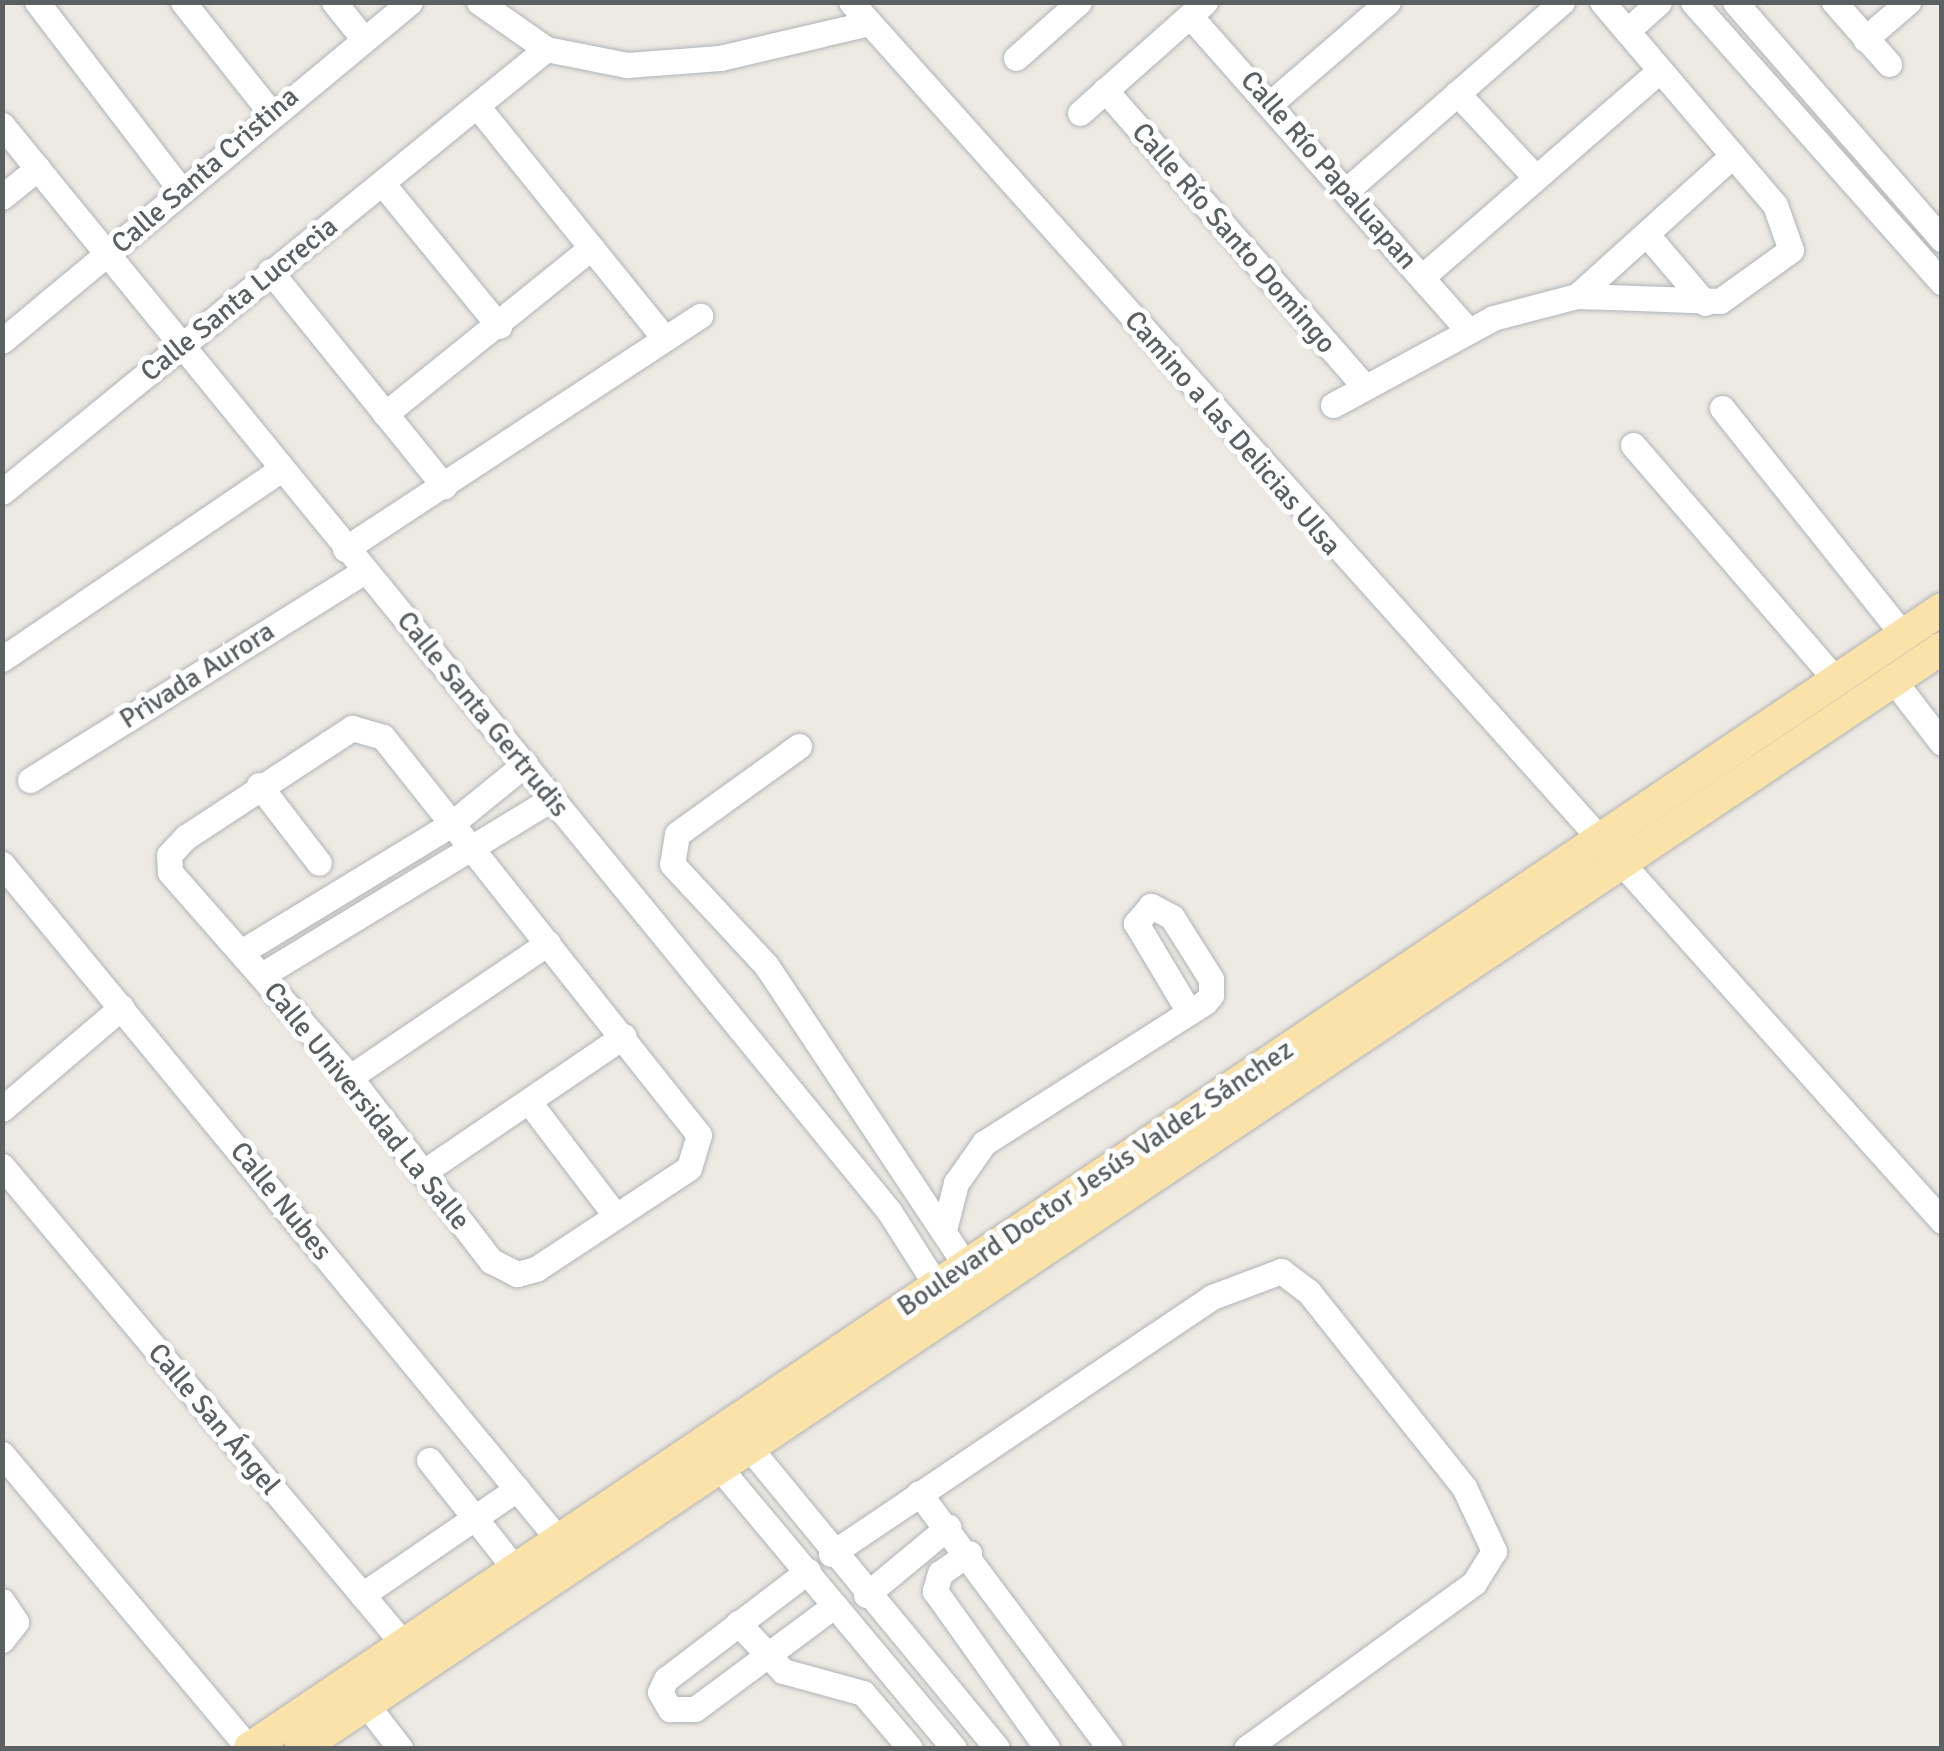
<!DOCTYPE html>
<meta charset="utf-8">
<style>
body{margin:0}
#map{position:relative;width:1944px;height:1751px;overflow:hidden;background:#ede9e3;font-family:Signika,sans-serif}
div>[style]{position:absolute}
.roads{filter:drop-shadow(0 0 2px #b0b4b7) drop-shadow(0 0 2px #b0b4b7)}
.minor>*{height:25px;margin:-12.5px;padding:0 12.5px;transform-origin:12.5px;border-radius:12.5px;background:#fff}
.major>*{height:32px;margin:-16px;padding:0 16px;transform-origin:16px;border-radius:16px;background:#fbe2a9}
span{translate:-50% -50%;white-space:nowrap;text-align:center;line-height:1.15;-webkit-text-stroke:10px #fff;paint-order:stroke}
.street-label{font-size:28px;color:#5b6063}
.frame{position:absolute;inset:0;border:5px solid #5b6063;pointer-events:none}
</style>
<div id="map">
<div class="roads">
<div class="minor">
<div style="left:37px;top:2px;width:235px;rotate:52.6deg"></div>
<div style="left:183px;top:2px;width:142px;rotate:51.6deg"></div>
<div style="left:334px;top:2px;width:46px;rotate:51.1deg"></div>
<div style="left:479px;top:2px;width:82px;rotate:35deg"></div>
<div style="left:546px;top:49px;width:83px;rotate:11.2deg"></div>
<div style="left:627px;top:65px;width:93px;rotate:-4.3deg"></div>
<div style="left:720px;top:58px;width:153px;rotate:-13.2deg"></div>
<div style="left:851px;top:2px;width:1636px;rotate:48.17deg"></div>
<div style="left:1693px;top:2px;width:375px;rotate:48.4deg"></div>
<div style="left:1735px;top:2px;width:315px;rotate:48.9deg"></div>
<div style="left:1834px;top:2px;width:83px;rotate:48.4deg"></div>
<div style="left:1190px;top:16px;width:415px;rotate:48.5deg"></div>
<div style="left:1627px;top:31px;width:43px;rotate:-42.2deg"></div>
<div style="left:1865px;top:39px;width:57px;rotate:-40.7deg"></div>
<div style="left:1016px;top:58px;width:84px;rotate:-41.6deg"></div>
<div style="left:1105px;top:90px;width:393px;rotate:48.8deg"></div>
<div style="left:1457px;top:93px;width:113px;rotate:47.1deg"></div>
<div style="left:1272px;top:102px;width:153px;rotate:-40.8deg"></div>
<div style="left:477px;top:106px;width:298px;rotate:51.1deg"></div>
<div style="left:1080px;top:113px;width:167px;rotate:-41.6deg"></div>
<div style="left:2px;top:125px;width:1402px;rotate:50.76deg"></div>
<div style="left:889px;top:1211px;width:104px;rotate:57.5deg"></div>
<div style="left:382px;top:183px;width:185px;rotate:50.7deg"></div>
<div style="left:1347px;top:190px;width:286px;rotate:-41.2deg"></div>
<div style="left:2px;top:197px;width:46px;rotate:-38.9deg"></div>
<div style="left:1648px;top:236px;width:88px;rotate:49.6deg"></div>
<div style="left:270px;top:271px;width:277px;rotate:51deg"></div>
<div style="left:1422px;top:277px;width:315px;rotate:-41deg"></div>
<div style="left:1577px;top:296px;width:210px;rotate:-42.1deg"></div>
<div style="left:2px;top:341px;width:530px;rotate:-39.72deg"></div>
<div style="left:1333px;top:405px;width:182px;rotate:-28.5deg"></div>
<div style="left:1493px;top:318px;width:87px;rotate:-14.7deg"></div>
<div style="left:1577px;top:296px;width:143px;rotate:2deg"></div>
<div style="left:1720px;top:301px;width:87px;rotate:-35.7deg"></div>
<div style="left:1791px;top:250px;width:48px;rotate:-109.6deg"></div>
<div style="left:1775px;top:205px;width:267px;rotate:-130.4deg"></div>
<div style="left:1722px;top:408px;width:290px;rotate:51.4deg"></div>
<div style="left:385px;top:414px;width:265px;rotate:-38.9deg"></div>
<div style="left:1633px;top:445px;width:311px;rotate:49.2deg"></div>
<div style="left:2px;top:492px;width:702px;rotate:-39.16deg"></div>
<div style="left:345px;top:549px;width:425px;rotate:-33.3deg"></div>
<div style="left:2px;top:659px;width:338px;rotate:-34.2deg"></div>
<div style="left:1894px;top:681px;width:78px;rotate:52.3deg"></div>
<div style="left:352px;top:728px;width:32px;rotate:16deg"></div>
<div style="left:383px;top:737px;width:508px;rotate:51.55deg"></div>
<div style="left:699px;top:1135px;width:34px;rotate:107deg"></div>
<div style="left:689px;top:1168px;width:183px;rotate:146.6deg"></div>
<div style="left:536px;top:1269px;width:20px;rotate:165deg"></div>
<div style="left:517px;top:1274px;width:29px;rotate:-153deg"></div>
<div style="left:491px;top:1261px;width:232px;rotate:-127.5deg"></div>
<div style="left:350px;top:1077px;width:273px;rotate:-131.3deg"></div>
<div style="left:170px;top:872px;width:17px;rotate:-93deg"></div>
<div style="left:169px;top:855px;width:25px;rotate:-47deg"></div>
<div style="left:186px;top:837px;width:199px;rotate:-33.3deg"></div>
<div style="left:799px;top:746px;width:150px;rotate:144.2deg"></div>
<div style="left:677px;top:834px;width:30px;rotate:99deg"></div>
<div style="left:672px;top:864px;width:138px;rotate:47.1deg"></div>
<div style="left:766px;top:965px;width:379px;rotate:56.4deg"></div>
<div style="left:30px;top:780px;width:395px;rotate:-32deg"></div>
<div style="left:259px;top:785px;width:98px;rotate:52.4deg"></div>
<div style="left:2px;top:864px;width:875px;rotate:50.52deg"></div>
<div style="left:241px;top:952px;width:245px;rotate:-31.3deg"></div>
<div style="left:450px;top:825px;width:97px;rotate:-39.1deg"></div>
<div style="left:262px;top:975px;width:339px;rotate:-31.3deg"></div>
<div style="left:350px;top:1077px;width:239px;rotate:-34.1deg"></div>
<div style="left:529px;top:1102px;width:142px;rotate:52.7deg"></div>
<div style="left:2px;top:1109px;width:157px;rotate:-40.4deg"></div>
<div style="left:2px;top:1166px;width:613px;rotate:49.97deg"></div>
<div style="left:396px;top:1635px;width:27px;rotate:70deg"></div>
<div style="left:425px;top:1171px;width:240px;rotate:-34.2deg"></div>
<div style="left:944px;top:1230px;width:49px;rotate:-75.7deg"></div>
<div style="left:956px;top:1183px;width:49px;rotate:-55deg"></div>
<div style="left:984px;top:1143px;width:262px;rotate:-32.5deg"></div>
<div style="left:1205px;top:1002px;width:9px;rotate:-49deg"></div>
<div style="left:1211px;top:995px;width:16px;rotate:-90deg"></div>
<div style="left:1211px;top:979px;width:73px;rotate:-122.2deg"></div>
<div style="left:1172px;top:917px;width:24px;rotate:-152deg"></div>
<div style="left:1151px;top:906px;width:23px;rotate:131deg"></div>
<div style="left:1136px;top:923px;width:104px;rotate:59.2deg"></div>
<div style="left:748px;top:1446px;width:391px;rotate:50.5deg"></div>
<div style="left:2px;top:1454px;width:384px;rotate:50deg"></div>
<div style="left:429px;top:1460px;width:139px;rotate:51.7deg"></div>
<div style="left:718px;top:1466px;width:368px;rotate:50.1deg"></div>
<div style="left:919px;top:1493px;width:319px;rotate:53.2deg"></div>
<div style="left:969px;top:1553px;width:35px;rotate:145deg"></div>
<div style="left:940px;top:1573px;width:19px;rotate:106deg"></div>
<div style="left:935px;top:1591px;width:193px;rotate:54.5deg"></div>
<div style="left:831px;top:1554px;width:460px;rotate:-34deg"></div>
<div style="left:1212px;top:1297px;width:74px;rotate:-20.6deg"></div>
<div style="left:1281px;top:1271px;width:34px;rotate:37deg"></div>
<div style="left:1308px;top:1291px;width:251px;rotate:51.5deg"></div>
<div style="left:1464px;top:1487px;width:71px;rotate:64.9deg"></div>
<div style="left:1494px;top:1551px;width:38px;rotate:122deg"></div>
<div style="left:1474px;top:1583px;width:281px;rotate:144deg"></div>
<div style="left:808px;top:1571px;width:178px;rotate:142.7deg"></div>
<div style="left:666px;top:1679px;width:14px;rotate:115deg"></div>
<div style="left:660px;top:1692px;width:20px;rotate:60deg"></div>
<div style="left:670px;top:1709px;width:25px"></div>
<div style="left:695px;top:1709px;width:174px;rotate:-36.6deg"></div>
<div style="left:362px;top:1595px;width:188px;rotate:-34.4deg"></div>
<div style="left:866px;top:1595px;width:107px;rotate:-39.7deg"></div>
<div style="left:2px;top:1601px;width:25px;rotate:56deg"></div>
<div style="left:16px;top:1622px;width:23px;rotate:128deg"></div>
<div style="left:738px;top:1623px;width:66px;rotate:46.8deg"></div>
<div style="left:783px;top:1671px;width:83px;rotate:15.4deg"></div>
<div style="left:863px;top:1693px;width:72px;rotate:49.5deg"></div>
<div style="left:366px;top:1704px;width:56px;rotate:52.3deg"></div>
</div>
<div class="major">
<div style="left:250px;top:1748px;width:2040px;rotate:-33.95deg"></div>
<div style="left:301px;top:1748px;width:1976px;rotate:-33.83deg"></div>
</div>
</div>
<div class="street-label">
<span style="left:205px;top:170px;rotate:-41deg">Calle Santa Cristina</span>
<span style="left:1329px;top:170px;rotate:49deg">Calle Río Papaluapan</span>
<span style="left:1234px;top:238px;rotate:49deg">Calle Río Santo Domingo</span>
<span style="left:239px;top:299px;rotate:-39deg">Calle Santa Lucrecia</span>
<span style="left:1233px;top:433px;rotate:49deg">Camino a las Delicias Ulsa</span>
<span style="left:197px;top:675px;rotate:-32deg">Privada Aurora</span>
<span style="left:483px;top:714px;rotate:51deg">Calle Santa Gertrudis</span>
<span style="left:367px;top:1106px;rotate:51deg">Calle Universidad La Salle</span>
<span style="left:1095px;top:1178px;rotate:-34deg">Boulevard Doctor Jesús Valdez Sánchez</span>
<span style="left:281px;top:1201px;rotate:51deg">Calle Nubes</span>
<span style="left:214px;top:1419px;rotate:50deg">Calle San Ángel</span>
</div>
<div class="frame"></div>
</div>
